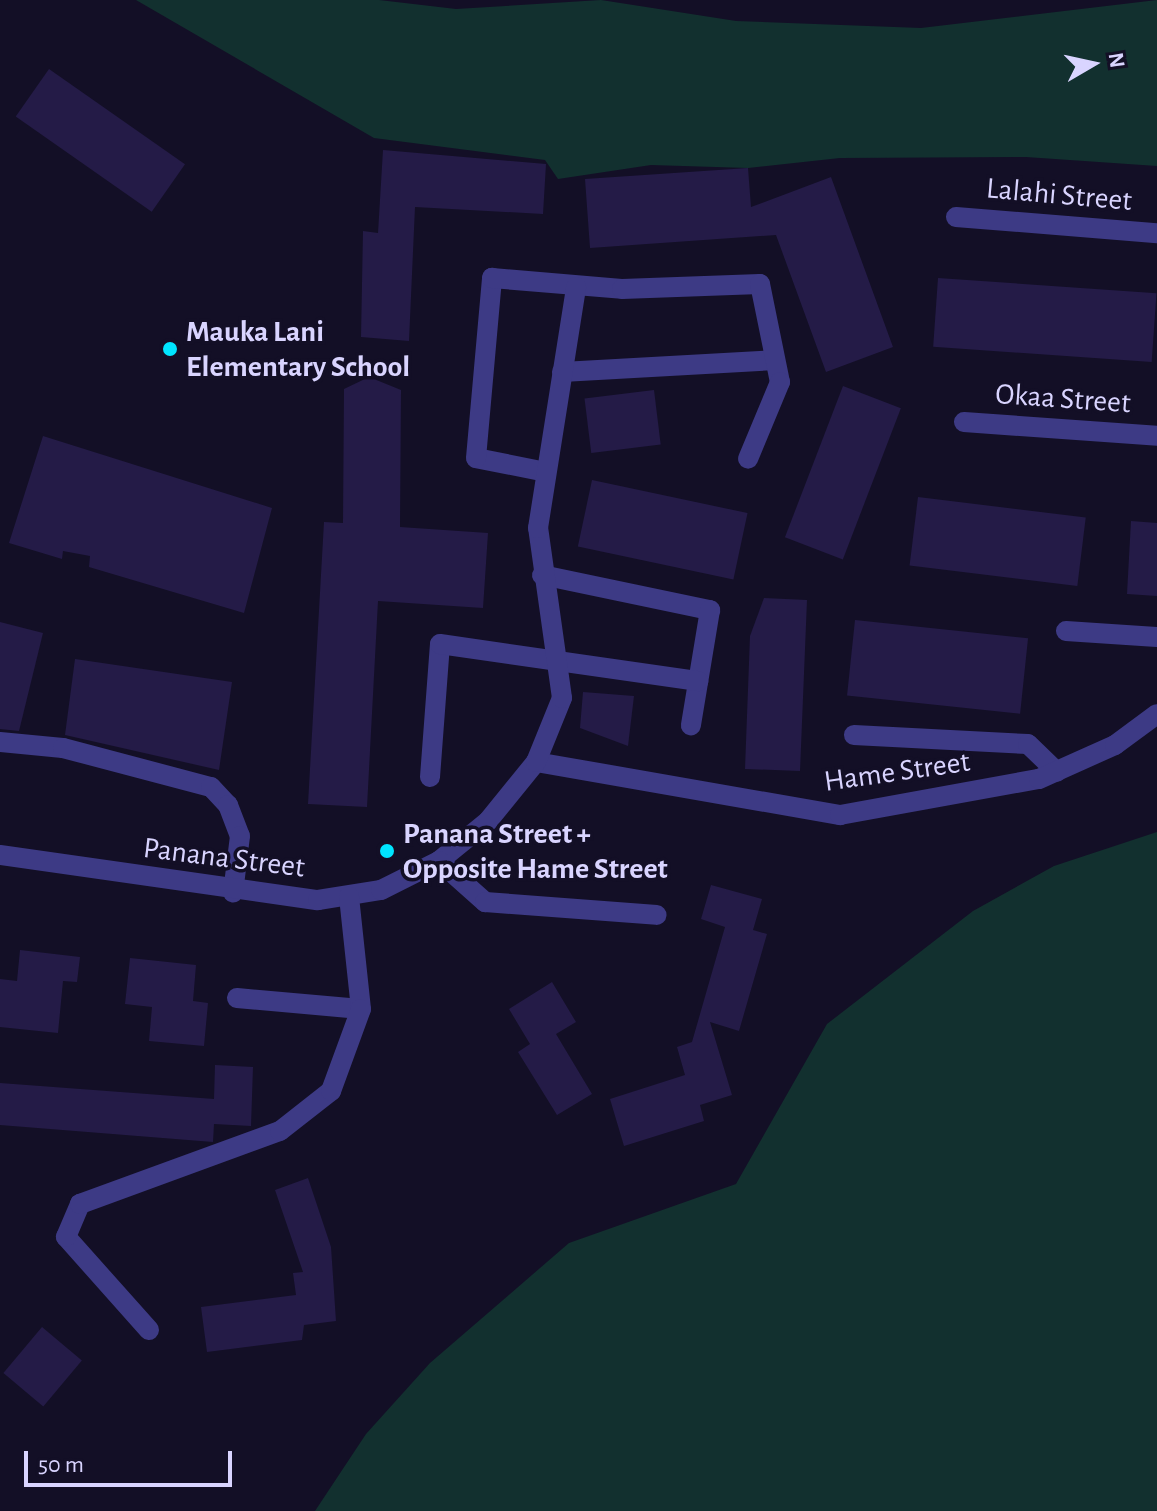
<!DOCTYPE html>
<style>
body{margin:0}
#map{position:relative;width:1157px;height:1511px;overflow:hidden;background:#130f26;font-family:"Alegreya Sans",sans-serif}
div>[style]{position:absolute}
.green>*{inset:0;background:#12302f}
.building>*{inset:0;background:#241b47;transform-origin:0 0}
.minor>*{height:20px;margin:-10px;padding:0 10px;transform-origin:10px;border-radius:10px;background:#3d3a85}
.dots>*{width:22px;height:22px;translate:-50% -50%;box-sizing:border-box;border:4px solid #130f26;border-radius:50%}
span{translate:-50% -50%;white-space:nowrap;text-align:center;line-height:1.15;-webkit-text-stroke:7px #130f26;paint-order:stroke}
.street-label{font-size:30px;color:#d9d4ff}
.poi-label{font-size:30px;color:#d9d4ff;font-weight:700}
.left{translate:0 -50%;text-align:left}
.north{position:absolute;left:1053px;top:24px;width:80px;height:80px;-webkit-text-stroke:6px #130f26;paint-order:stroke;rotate:81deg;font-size:22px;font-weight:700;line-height:32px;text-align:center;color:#d9d4ff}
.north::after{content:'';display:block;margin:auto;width:28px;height:36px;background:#d9d4ff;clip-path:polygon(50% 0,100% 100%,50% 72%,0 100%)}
.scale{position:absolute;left:24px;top:1451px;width:208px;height:36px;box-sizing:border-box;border:4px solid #d9d4ff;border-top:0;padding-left:10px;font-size:24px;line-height:28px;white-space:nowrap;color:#d9d4ff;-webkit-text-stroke:6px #130f26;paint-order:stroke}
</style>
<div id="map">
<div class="green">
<div style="clip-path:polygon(136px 0,379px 0,456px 9px,601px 0,736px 21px,921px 28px,1157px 0,1157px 166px,1026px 157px,840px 158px,748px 168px,651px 165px,558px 179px,545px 160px,374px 138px)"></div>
<div style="clip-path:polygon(1157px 832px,1157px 1511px,315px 1511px,366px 1434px,430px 1363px,569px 1243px,736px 1184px,827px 1024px,973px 911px,1054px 866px)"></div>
</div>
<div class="building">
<div style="left:49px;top:69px;width:166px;height:58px;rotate:35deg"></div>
<div style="clip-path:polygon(383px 150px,546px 164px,543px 214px,415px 207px,409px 341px,361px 337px,363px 231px,378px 233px)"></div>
<div style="clip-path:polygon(748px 168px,751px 207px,831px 177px,893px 347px,826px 372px,776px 235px,590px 248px,585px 179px)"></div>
<div style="left:938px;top:278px;width:219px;height:69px;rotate:4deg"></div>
<div style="clip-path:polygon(369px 377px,401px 390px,400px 527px,488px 533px,483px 608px,378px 601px,367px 807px,308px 804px,324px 522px,343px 523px,344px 389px)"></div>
<div style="left:843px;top:386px;width:62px;height:162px;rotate:21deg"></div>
<div style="left:654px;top:390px;width:55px;height:70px;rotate:83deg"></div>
<div style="clip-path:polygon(43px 436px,272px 508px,244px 613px,89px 567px,90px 556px,63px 551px,62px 559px,9px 543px)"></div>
<div style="left:592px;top:480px;width:159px;height:68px;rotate:12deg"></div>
<div style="left:918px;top:497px;width:169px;height:69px;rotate:7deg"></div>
<div style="clip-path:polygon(1131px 521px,1157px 523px,1157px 596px,1127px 594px)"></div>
<div style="clip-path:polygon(764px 598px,807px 600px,800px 771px,745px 769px,750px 636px)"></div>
<div style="left:855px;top:620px;width:174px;height:76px;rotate:6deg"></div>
<div style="clip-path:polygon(0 622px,43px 633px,19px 731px,0 729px)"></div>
<div style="clip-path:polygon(75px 659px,232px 682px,219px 770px,65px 735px)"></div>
<div style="clip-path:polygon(583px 692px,634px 696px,628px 746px,580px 728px)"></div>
<div style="clip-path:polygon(711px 885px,762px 899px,753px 930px,767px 934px,739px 1031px,710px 1022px,732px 1095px,700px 1105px,704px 1121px,624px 1146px,610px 1099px,685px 1075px,677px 1047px,692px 1042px,725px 927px,701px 919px)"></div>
<div style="clip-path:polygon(20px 950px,80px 957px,77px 982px,63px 981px,58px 1033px,0 1027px,0 979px,17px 981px)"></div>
<div style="clip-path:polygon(130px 958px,196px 965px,193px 1001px,208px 1003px,204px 1046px,149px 1041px,152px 1007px,125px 1004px)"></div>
<div style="clip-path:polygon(552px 982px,576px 1022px,556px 1034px,592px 1094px,557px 1115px,518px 1052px,530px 1044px,509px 1009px)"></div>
<div style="clip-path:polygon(215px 1065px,253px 1067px,251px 1126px,214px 1124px,213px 1142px,0 1125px,0 1083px,214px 1099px)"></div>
<div style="clip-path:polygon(308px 1178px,331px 1247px,336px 1321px,304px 1325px,302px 1340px,207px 1352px,201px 1307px,296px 1295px,293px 1273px,303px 1272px,275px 1190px)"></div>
<div style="left:42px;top:1327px;width:52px;height:60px;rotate:40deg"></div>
</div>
<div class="minor">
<div style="left:956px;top:217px;width:202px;rotate:4.6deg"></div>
<div style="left:562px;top:372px;width:213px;rotate:-3.2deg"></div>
<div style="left:964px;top:422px;width:194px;rotate:4.1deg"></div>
<div style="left:546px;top:472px;width:71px;rotate:-168.7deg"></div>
<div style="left:476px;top:458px;width:181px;rotate:-84.9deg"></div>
<div style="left:492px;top:278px;width:130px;rotate:4.8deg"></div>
<div style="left:622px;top:289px;width:138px;rotate:-2.1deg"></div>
<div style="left:760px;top:284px;width:100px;rotate:78.5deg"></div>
<div style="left:780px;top:382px;width:83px;rotate:112.6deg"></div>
<div style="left:542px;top:575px;width:172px;rotate:11.8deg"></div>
<div style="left:710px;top:610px;width:117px;rotate:99.4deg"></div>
<div style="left:1066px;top:631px;width:91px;rotate:3.8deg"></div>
<div style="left:854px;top:735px;width:174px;rotate:3deg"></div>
<div style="left:1028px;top:744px;width:40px;rotate:44deg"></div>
<div style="left:0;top:742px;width:63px;rotate:5.4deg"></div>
<div style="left:63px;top:748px;width:153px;rotate:14.8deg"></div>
<div style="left:211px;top:787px;width:25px;rotate:47deg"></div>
<div style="left:228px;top:805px;width:33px;rotate:69deg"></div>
<div style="left:240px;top:836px;width:57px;rotate:97deg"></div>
<div style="left:536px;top:762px;width:309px;rotate:9.9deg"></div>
<div style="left:840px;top:815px;width:202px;rotate:-10.3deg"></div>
<div style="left:1039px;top:779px;width:83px;rotate:-24.1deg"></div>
<div style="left:1115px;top:745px;width:52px;rotate:-36.4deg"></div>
<div style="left:430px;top:777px;width:133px;rotate:-85.7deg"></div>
<div style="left:440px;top:644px;width:261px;rotate:8.2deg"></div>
<div style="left:0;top:855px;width:321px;rotate:8.1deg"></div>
<div style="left:318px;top:900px;width:64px;rotate:-9deg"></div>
<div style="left:381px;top:890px;width:65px;rotate:-26.6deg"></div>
<div style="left:439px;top:861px;width:63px;rotate:-39.2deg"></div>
<div style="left:488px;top:821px;width:76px;rotate:-50.9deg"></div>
<div style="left:536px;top:762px;width:69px;rotate:-67.9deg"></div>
<div style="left:562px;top:698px;width:172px;rotate:-98deg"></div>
<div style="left:538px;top:528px;width:244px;rotate:-81deg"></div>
<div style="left:439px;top:861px;width:62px;rotate:41.7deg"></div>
<div style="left:485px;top:902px;width:172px;rotate:4.3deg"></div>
<div style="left:237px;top:998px;width:124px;rotate:5.1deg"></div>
<div style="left:361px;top:1009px;width:113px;rotate:-96.1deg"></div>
<div style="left:149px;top:1330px;width:125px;rotate:-131.7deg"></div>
<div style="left:66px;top:1237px;width:36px;rotate:-67deg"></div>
<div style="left:80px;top:1204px;width:213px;rotate:-20.1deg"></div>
<div style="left:280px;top:1131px;width:65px;rotate:-38.1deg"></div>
<div style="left:331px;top:1091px;width:87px;rotate:-69.9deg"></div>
</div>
<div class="dots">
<div style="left:170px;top:349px;background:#00e5ff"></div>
<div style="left:387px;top:851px;background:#00e5ff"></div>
</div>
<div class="street-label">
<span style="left:1059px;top:195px;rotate:5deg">Lalahi Street</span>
<span style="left:1063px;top:399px;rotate:4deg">Okaa Street</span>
<span style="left:897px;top:772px;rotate:-8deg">Hame Street</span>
<span style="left:224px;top:858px;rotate:7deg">Panana Street</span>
</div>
<div class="poi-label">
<span class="left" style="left:186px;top:349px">Mauka Lani<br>Elementary School</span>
<span class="left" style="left:403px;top:851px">Panana Street +<br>Opposite Hame Street</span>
</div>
<div class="north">N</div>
<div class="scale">50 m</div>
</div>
